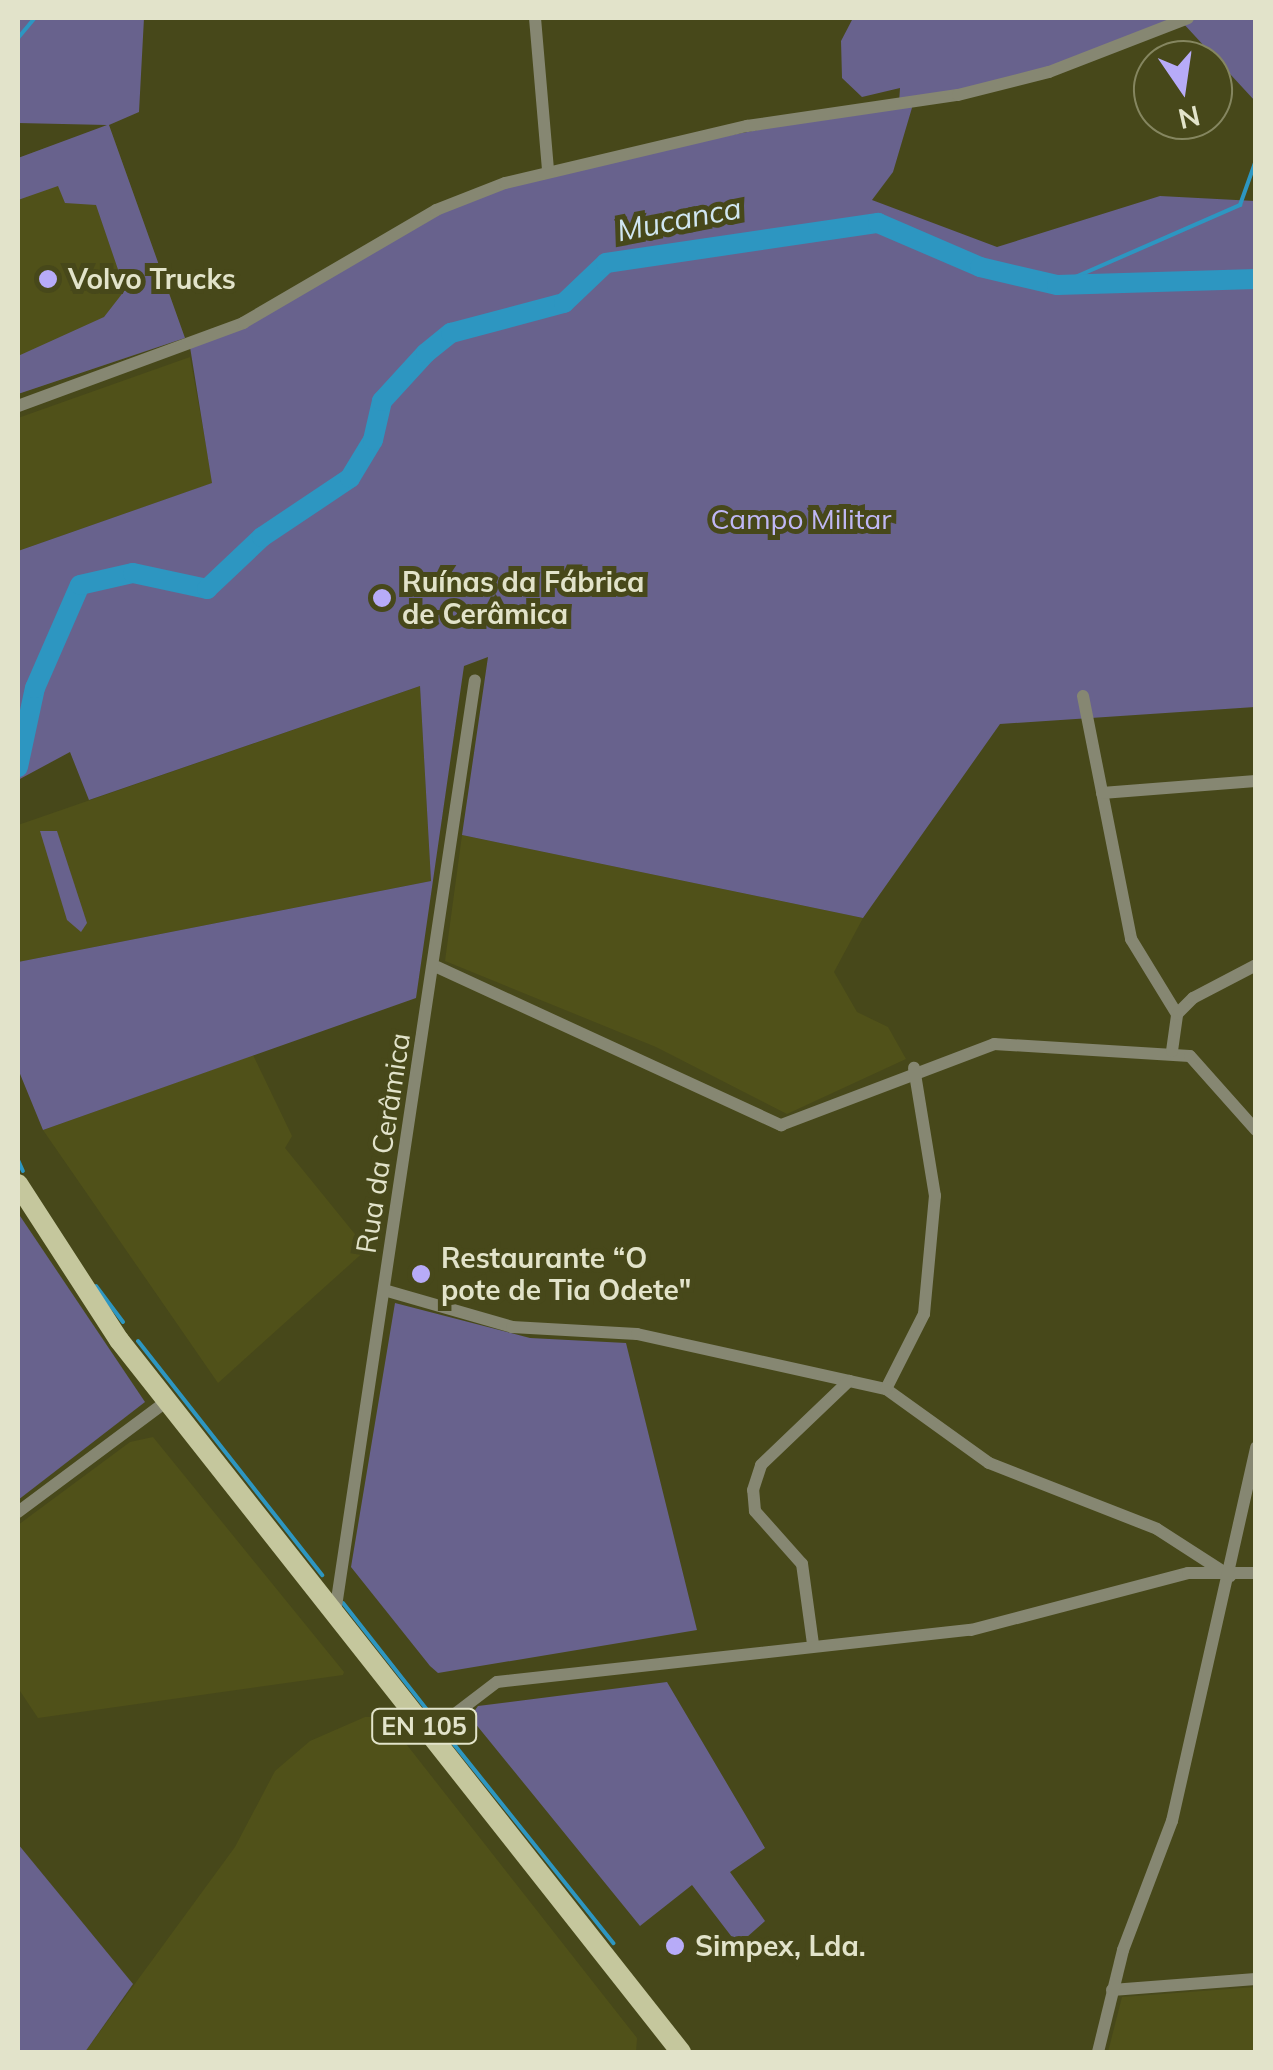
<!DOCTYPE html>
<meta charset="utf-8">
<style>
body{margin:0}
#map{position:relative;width:1273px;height:2070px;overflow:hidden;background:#47481a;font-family:Mulish,sans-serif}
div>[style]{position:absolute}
.built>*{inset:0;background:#505119}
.green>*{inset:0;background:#68628d}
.stream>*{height:4px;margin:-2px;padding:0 2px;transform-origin:2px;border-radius:2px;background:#2d96c1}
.river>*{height:20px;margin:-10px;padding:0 10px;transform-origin:10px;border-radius:10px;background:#2d96c1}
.minor>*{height:12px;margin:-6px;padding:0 6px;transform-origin:6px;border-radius:6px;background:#868772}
.primary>*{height:20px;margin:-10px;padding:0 10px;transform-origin:10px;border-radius:10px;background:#c5c79d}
.dots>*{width:28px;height:28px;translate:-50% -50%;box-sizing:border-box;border:5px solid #47481a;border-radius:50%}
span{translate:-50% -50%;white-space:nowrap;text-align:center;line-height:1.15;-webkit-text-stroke:10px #47481a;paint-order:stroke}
.shield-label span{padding:2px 8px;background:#47481a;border:2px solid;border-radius:8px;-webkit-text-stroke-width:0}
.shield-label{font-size:25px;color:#e2e3ca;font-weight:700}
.poi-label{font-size:28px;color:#e2e3ca;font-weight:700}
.left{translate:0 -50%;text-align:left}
.park-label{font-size:28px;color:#bfb7f4}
.street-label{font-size:28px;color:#e2e3ca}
.water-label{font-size:30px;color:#d0e6f1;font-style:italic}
.frame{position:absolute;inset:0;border:20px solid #e2e3ca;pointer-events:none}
.north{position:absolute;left:1133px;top:40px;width:100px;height:100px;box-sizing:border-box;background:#47481a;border:2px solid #858660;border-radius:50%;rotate:167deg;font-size:28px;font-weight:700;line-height:40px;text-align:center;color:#e2e3ca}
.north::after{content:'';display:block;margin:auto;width:35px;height:45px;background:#b7abf8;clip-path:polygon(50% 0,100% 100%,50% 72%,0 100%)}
</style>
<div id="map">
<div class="built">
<div style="clip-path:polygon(109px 125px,185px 338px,18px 394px,18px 158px)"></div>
<div style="clip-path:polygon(190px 357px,213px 483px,18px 551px,18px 418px)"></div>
<div style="clip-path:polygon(420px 686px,431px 881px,18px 962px,18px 825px)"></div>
<div style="clip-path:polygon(462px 835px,863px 918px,834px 972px,857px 1012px,888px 1027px,906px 1059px,787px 1114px,656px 1047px,445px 961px)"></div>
<div style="clip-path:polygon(253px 1055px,292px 1136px,285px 1148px,367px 1249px,218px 1383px,43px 1130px)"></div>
<div style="clip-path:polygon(153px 1437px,344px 1672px,343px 1675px,38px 1718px,18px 1688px,18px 1525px,130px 1442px)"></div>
<div style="clip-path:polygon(365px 1717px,385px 1717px,637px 2038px,636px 2052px,85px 2052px,235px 1847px,275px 1771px,310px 1741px)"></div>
<div style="clip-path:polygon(1255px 1987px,1255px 2052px,1108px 2052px,1122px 1997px)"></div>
</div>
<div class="green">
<div style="clip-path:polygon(18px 18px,144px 18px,139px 112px,109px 125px,185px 338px,18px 394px,18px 356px,104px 317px,125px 290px,96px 205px,65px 203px,58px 186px,18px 200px,18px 158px,107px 125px,18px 123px)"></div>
<div style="clip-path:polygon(853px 18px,1255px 18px,1255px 101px,1182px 22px,1049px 72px,914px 101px,893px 172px,872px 200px,997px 247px,1160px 196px,1255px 201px,1255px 707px,1000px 724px,863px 918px,462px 835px,488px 657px,464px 666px,416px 998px,43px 1130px,18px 1069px,18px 962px,431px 881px,420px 686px,89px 800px,70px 752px,18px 780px,18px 551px,212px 483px,190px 347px,436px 210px,548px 170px,899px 103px,900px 88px,862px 97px,842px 78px,841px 41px)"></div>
<div style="clip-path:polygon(40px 831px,57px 831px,87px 923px,81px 932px,67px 920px)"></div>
<div style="clip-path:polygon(18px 1213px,145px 1402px,18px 1500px)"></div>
<div style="clip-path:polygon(395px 1303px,530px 1338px,626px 1343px,697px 1630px,438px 1673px,430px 1666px,351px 1567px)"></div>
<div style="clip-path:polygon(667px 1682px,765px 1848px,730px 1872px,765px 1921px,738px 1945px,692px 1885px,640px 1926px,470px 1717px,478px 1706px)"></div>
<div style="clip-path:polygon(18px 1844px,133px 1984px,85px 2052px,18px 2052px)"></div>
</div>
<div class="stream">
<div style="left:18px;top:38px;width:26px;rotate:-50deg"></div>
<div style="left:1057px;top:285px;width:200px;rotate:-23.6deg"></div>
<div style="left:1240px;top:205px;width:48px;rotate:-70.4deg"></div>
<div style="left:18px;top:1160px;width:12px;rotate:66deg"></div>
<div style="left:96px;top:1286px;width:45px;rotate:53.1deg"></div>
<div style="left:138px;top:1341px;width:298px;rotate:51.8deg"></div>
<div style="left:343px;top:1603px;width:150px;rotate:51.8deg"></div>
<div style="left:449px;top:1738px;width:263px;rotate:51.3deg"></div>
</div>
<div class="river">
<div style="left:18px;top:767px;width:81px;rotate:-77.9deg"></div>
<div style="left:35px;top:688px;width:112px;rotate:-66.4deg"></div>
<div style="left:80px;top:585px;width:54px;rotate:-12.8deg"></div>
<div style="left:133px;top:573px;width:76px;rotate:12.2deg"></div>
<div style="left:207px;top:589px;width:76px;rotate:-43.4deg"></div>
<div style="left:262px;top:537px;width:106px;rotate:-33.8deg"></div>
<div style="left:350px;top:478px;width:44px;rotate:-58.8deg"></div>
<div style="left:373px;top:440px;width:40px;rotate:-77deg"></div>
<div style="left:382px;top:401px;width:65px;rotate:-47.5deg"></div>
<div style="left:426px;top:353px;width:32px;rotate:-39deg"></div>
<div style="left:451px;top:333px;width:117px;rotate:-14.9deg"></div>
<div style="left:564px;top:303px;width:58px;rotate:-43.6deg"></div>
<div style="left:606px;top:263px;width:275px;rotate:-8.4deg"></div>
<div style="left:878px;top:223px;width:111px;rotate:23.3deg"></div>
<div style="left:980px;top:267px;width:79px;rotate:13.2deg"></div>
<div style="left:1057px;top:285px;width:199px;rotate:-1.7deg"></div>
</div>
<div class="minor">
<div style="left:535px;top:18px;width:153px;rotate:85.1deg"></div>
<div style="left:18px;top:406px;width:240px;rotate:-20.2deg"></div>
<div style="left:243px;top:323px;width:224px;rotate:-30.3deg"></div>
<div style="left:436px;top:210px;width:74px;rotate:-21.4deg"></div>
<div style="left:505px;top:183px;width:249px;rotate:-13.3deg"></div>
<div style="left:747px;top:126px;width:213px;rotate:-8.4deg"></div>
<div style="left:958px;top:95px;width:94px;rotate:-14.2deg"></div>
<div style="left:1049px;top:72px;width:149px;rotate:-21.2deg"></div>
<div style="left:1083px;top:696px;width:248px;rotate:78.8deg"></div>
<div style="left:1131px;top:939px;width:88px;rotate:58.5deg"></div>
<div style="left:1102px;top:793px;width:154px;rotate:-4.5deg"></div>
<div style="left:437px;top:967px;width:379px;rotate:24.7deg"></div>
<div style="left:781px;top:1125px;width:228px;rotate:-20.8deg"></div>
<div style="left:994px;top:1044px;width:196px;rotate:3.5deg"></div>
<div style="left:1190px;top:1056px;width:99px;rotate:48.3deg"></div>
<div style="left:1172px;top:1051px;width:37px;rotate:-82deg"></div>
<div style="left:1177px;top:1014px;width:23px;rotate:-45deg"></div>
<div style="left:1193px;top:998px;width:71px;rotate:-27.6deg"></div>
<div style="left:384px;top:1290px;width:133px;rotate:16.1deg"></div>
<div style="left:512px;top:1327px;width:125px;rotate:3.2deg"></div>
<div style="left:637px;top:1334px;width:255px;rotate:12.5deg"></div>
<div style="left:886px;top:1389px;width:127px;rotate:35.7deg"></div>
<div style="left:989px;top:1463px;width:180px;rotate:21.4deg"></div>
<div style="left:1157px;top:1529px;width:87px;rotate:32.8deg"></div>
<div style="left:886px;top:1389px;width:84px;rotate:-63.1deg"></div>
<div style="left:924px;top:1314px;width:119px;rotate:-84.7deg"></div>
<div style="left:935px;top:1196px;width:130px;rotate:-99.3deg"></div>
<div style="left:18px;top:1512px;width:186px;rotate:-36.7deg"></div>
<div style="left:335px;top:1613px;width:943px;rotate:-81.47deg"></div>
<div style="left:813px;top:1644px;width:81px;rotate:-97.8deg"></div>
<div style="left:802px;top:1564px;width:71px;rotate:-131.6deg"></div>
<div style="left:755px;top:1511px;width:21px;rotate:-95deg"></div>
<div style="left:753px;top:1490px;width:26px;rotate:-72deg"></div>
<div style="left:761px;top:1465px;width:122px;rotate:-43.7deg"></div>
<div style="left:430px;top:1733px;width:84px;rotate:-37.3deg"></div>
<div style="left:497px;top:1682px;width:477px;rotate:-6.3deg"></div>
<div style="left:971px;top:1630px;width:224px;rotate:-14.7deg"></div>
<div style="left:1188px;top:1573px;width:68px"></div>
<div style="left:1112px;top:1990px;width:144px;rotate:-4.4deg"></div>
<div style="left:1098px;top:2052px;width:105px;rotate:-76.2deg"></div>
<div style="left:1123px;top:1950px;width:138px;rotate:-69.2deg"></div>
<div style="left:1172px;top:1821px;width:383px;rotate:-77.3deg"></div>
</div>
<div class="primary">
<div style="left:18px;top:1184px;width:186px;rotate:57.1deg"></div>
<div style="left:119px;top:1340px;width:907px;rotate:51.72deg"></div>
</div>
<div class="dots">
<div style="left:48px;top:279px;background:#b7abf8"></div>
<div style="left:382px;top:598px;background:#b7abf8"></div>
<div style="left:421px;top:1274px;background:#b7abf8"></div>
<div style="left:675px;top:1946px;background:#b7abf8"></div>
</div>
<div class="shield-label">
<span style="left:424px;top:1726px">EN 105</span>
</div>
<div class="poi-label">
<span class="left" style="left:68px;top:279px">Volvo Trucks</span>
<span class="left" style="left:402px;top:598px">Ruínas da Fábrica<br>de Cerâmica</span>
<span class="left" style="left:441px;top:1274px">Restaurante “O<br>pote de Tia Odete"</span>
<span class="left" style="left:695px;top:1946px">Simpex, Lda.</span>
</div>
<div class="park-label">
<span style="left:801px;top:519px">Campo Militar</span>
</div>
<div class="street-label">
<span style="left:383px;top:1143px;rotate:-81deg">Rua da Cerâmica</span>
</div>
<div class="water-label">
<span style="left:679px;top:219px;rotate:-11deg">Mucanca</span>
</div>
<div class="frame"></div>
<div class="north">N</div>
</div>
